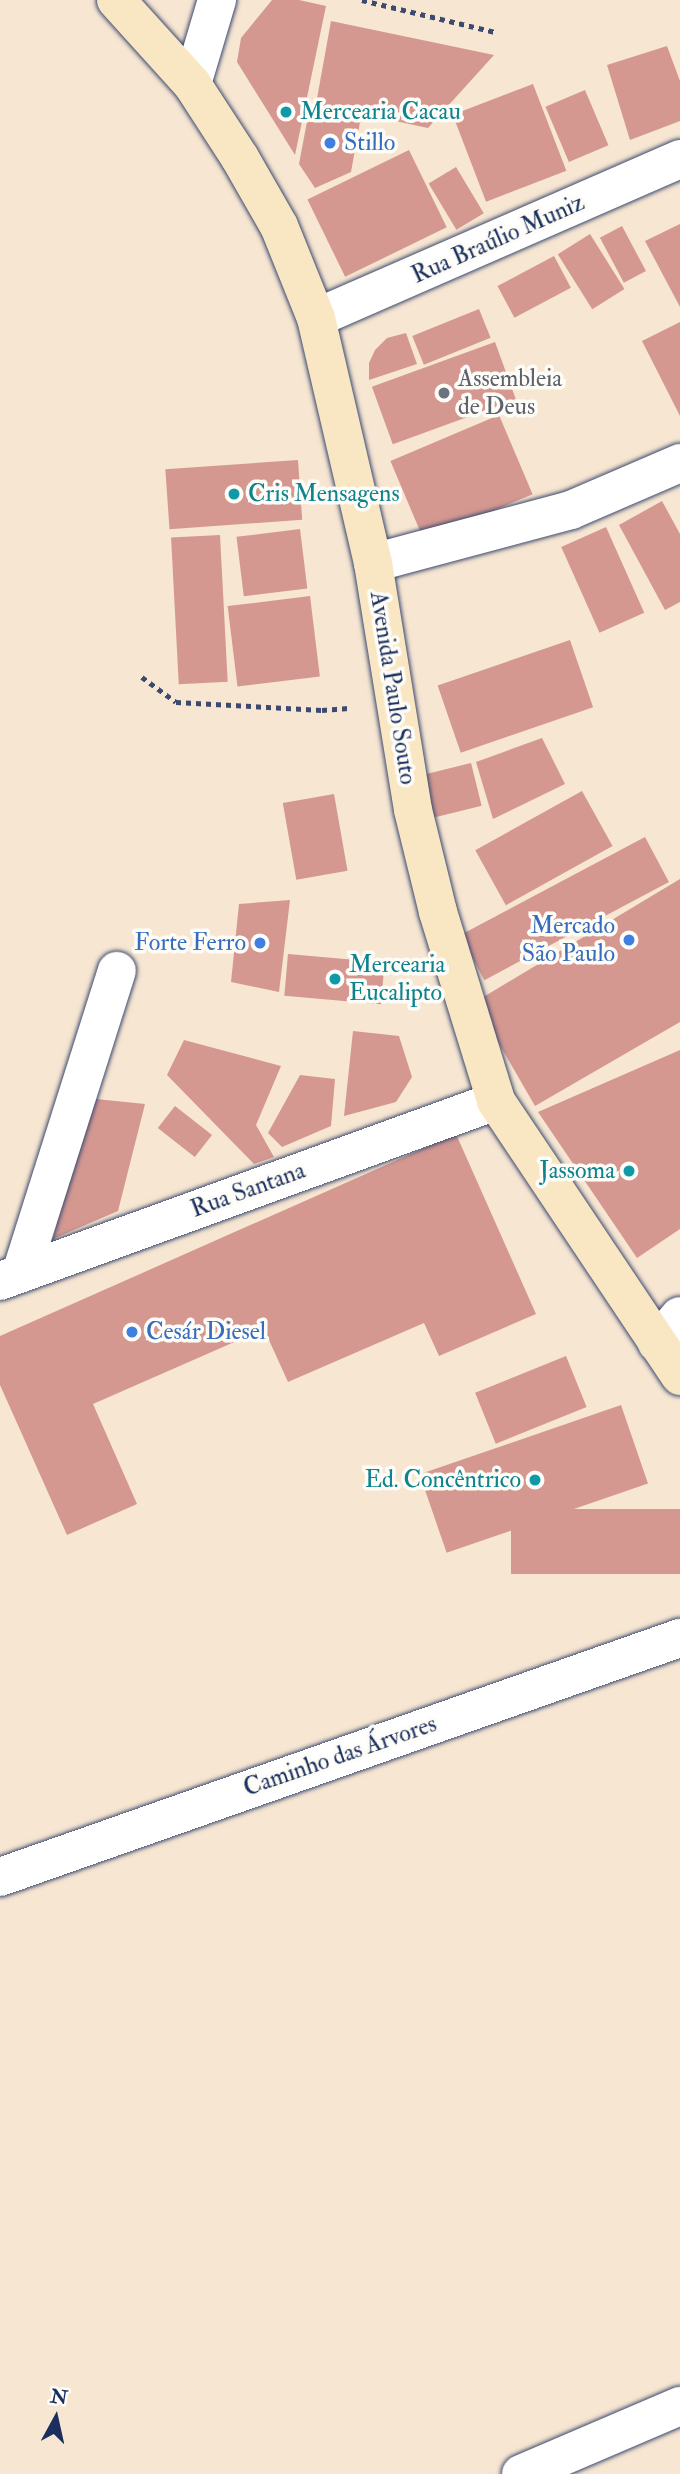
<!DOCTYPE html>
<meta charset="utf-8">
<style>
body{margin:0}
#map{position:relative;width:680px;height:2474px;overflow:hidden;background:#f7e6d2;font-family:"IM FELL Double Pica",serif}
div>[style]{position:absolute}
.building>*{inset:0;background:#d49891;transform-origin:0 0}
.path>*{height:4.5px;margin-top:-2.25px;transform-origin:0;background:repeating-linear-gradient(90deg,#3c4a6f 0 5px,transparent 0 10px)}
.roads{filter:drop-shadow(0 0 2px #3c4a6f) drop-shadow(0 0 2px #3c4a6f)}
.street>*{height:38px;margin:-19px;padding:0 19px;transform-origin:19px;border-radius:19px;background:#fff}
.secondary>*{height:38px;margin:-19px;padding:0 19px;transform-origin:19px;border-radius:19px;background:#f9e7c3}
.dots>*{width:19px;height:19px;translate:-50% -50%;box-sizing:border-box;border:4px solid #fdfcf7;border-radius:50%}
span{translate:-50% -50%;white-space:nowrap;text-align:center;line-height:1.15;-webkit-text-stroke:7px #fdfcf7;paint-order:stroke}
.culture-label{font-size:24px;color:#0d838f}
.left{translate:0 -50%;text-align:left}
.right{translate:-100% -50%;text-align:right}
.shop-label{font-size:24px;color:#366cbe}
.street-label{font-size:24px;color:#1b2f5e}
.worship-label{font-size:24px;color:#5b616d}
.north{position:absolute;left:21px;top:2383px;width:70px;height:70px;-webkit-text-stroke:5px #fdfcf7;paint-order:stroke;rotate:8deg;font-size:19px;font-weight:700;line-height:28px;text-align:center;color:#1b2f5e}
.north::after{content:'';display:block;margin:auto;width:24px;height:32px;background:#1b2f5e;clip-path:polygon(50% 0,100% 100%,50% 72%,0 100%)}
</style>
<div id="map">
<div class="building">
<div style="clip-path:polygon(272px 0,299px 0,326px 6px,295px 155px,237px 62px,241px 38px)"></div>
<div style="clip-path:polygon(331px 21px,494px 55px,428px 128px,316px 104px)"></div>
<div style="clip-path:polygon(667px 46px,680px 81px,680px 121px,630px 140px,607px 65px)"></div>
<div style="left:533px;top:84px;width:93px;height:86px;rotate:69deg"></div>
<div style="left:585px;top:90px;width:60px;height:43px;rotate:67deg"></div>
<div style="clip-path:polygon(309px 111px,360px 122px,351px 172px,315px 188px,299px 164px)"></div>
<div style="left:409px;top:150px;width:86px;height:113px;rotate:64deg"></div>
<div style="left:456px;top:167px;width:54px;height:32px;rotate:59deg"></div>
<div style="clip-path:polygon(680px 224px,680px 307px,645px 241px)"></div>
<div style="left:622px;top:226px;width:51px;height:25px;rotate:62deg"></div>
<div style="left:590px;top:234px;width:65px;height:38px;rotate:58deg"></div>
<div style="left:554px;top:256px;width:36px;height:64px;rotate:62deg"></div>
<div style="left:479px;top:309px;width:31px;height:72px;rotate:68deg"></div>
<div style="clip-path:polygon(680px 322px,680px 416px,642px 341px)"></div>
<div style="clip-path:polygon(406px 333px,417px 364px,369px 380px,369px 363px,375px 350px,387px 338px)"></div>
<div style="left:495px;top:342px;width:61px;height:131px;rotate:70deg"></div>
<div style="left:499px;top:415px;width:86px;height:118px;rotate:67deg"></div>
<div style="left:298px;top:460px;width:60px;height:133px;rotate:86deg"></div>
<div style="clip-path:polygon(662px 501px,680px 534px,680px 602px,665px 610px,619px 525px)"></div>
<div style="left:606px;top:527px;width:94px;height:49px;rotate:66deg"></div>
<div style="left:300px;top:529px;width:60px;height:64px;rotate:83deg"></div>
<div style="left:220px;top:535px;width:147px;height:49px;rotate:87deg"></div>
<div style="left:310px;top:596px;width:81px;height:83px;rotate:83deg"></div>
<div style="left:570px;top:640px;width:71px;height:140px;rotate:71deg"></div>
<div style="clip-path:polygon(542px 738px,565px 784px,493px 819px,476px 762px)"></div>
<div style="left:471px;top:763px;width:44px;height:50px;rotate:76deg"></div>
<div style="left:582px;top:791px;width:63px;height:122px;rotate:61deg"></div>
<div style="left:334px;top:794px;width:78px;height:52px;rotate:80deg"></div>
<div style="left:645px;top:837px;width:51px;height:209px;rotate:62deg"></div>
<div style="clip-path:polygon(680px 879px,680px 1022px,535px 1106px,475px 1002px)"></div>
<div style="clip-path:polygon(290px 900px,279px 992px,231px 982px,239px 904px)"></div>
<div style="left:288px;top:954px;width:97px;height:42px;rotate:5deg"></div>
<div style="clip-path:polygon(353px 1031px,399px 1036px,412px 1077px,396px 1102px,344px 1116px)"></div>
<div style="clip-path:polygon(184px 1040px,281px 1066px,256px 1125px,274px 1157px,254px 1164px,167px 1075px)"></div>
<div style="clip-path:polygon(680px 1050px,680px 1229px,637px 1258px,538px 1112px)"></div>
<div style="clip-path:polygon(300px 1075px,335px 1079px,331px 1126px,282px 1147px,268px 1133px)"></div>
<div style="clip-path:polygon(86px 1098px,145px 1104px,118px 1211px,53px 1239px)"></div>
<div style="left:175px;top:1106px;width:47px;height:28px;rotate:38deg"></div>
<div style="clip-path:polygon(456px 1134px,536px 1314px,439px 1356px,424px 1323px,288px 1382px,264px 1329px,93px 1404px,137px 1504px,67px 1535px,0 1385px,0 1336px)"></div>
<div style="left:566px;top:1356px;width:55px;height:98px;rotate:68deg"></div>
<div style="left:621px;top:1405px;width:83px;height:213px;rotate:71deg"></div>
<div style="left:680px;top:1509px;width:65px;height:169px;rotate:90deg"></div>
</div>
<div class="path">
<div style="left:362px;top:0;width:137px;rotate:13.5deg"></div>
<div style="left:142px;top:677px;width:42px;rotate:36.3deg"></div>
<div style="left:176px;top:702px;width:146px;rotate:3.1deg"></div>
<div style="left:322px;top:710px;width:27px;rotate:-4deg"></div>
</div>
<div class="roads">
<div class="street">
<div style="left:192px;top:84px;width:88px;rotate:-73.4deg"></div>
<div style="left:316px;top:318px;width:397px;rotate:-23.6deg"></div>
<div style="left:373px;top:563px;width:205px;rotate:-15deg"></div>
<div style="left:571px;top:510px;width:119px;rotate:-23.3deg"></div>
<div style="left:21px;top:1273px;width:317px;rotate:-72.4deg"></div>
<div style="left:0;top:1281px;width:528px;rotate:-19.95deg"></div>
<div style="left:657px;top:1343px;width:35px;rotate:-50deg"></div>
<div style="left:0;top:1877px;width:721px;rotate:-19.37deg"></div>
<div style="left:521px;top:2474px;width:173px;rotate:-23.2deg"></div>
</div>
<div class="secondary">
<div style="left:116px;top:0;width:113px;rotate:47.9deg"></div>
<div style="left:192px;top:84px;width:88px;rotate:57deg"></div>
<div style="left:240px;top:158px;width:78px;rotate:60.2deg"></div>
<div style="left:279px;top:226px;width:99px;rotate:68.1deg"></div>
<div style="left:316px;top:318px;width:252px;rotate:76.9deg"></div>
<div style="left:373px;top:563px;width:250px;rotate:80.8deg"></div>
<div style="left:413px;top:810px;width:105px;rotate:76.2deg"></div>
<div style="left:438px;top:912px;width:198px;rotate:72.9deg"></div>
<div style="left:496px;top:1101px;width:331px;rotate:56.2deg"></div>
</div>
</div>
<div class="dots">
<div style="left:286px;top:112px;background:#0f9aa8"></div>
<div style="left:330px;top:143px;background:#3f7fe0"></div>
<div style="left:444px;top:393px;background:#6b7280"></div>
<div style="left:234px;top:494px;background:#0f9aa8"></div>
<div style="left:629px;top:940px;background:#3f7fe0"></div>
<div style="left:260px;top:943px;background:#3f7fe0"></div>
<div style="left:335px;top:979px;background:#0f9aa8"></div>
<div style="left:629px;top:1171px;background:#0f9aa8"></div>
<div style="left:132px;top:1332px;background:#3f7fe0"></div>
<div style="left:535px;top:1480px;background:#0f9aa8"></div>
</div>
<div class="culture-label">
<span class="left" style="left:300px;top:112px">Mercearia Cacau</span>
<span class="left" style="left:248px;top:494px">Cris Mensagens</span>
<span class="left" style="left:349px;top:979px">Mercearia<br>Eucalipto</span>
<span class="right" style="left:615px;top:1171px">Jassoma</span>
<span class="right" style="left:521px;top:1480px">Ed. Concêntrico</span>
</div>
<div class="shop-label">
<span class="left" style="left:344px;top:143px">Stillo</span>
<span class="right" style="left:615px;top:940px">Mercado<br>São Paulo</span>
<span class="right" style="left:246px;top:943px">Forte Ferro</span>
<span class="left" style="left:146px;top:1332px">Cesár Diesel</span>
</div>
<div class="street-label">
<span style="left:498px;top:239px;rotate:-24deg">Rua Braúlio Muniz</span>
<span style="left:393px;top:688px;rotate:81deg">Avenida Paulo Souto</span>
<span style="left:248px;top:1190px;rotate:-20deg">Rua Santana</span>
<span style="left:340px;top:1756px;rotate:-19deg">Caminho das Árvores</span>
</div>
<div class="worship-label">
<span class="left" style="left:458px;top:393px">Assembleia<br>de Deus</span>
</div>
<div class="north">N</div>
</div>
